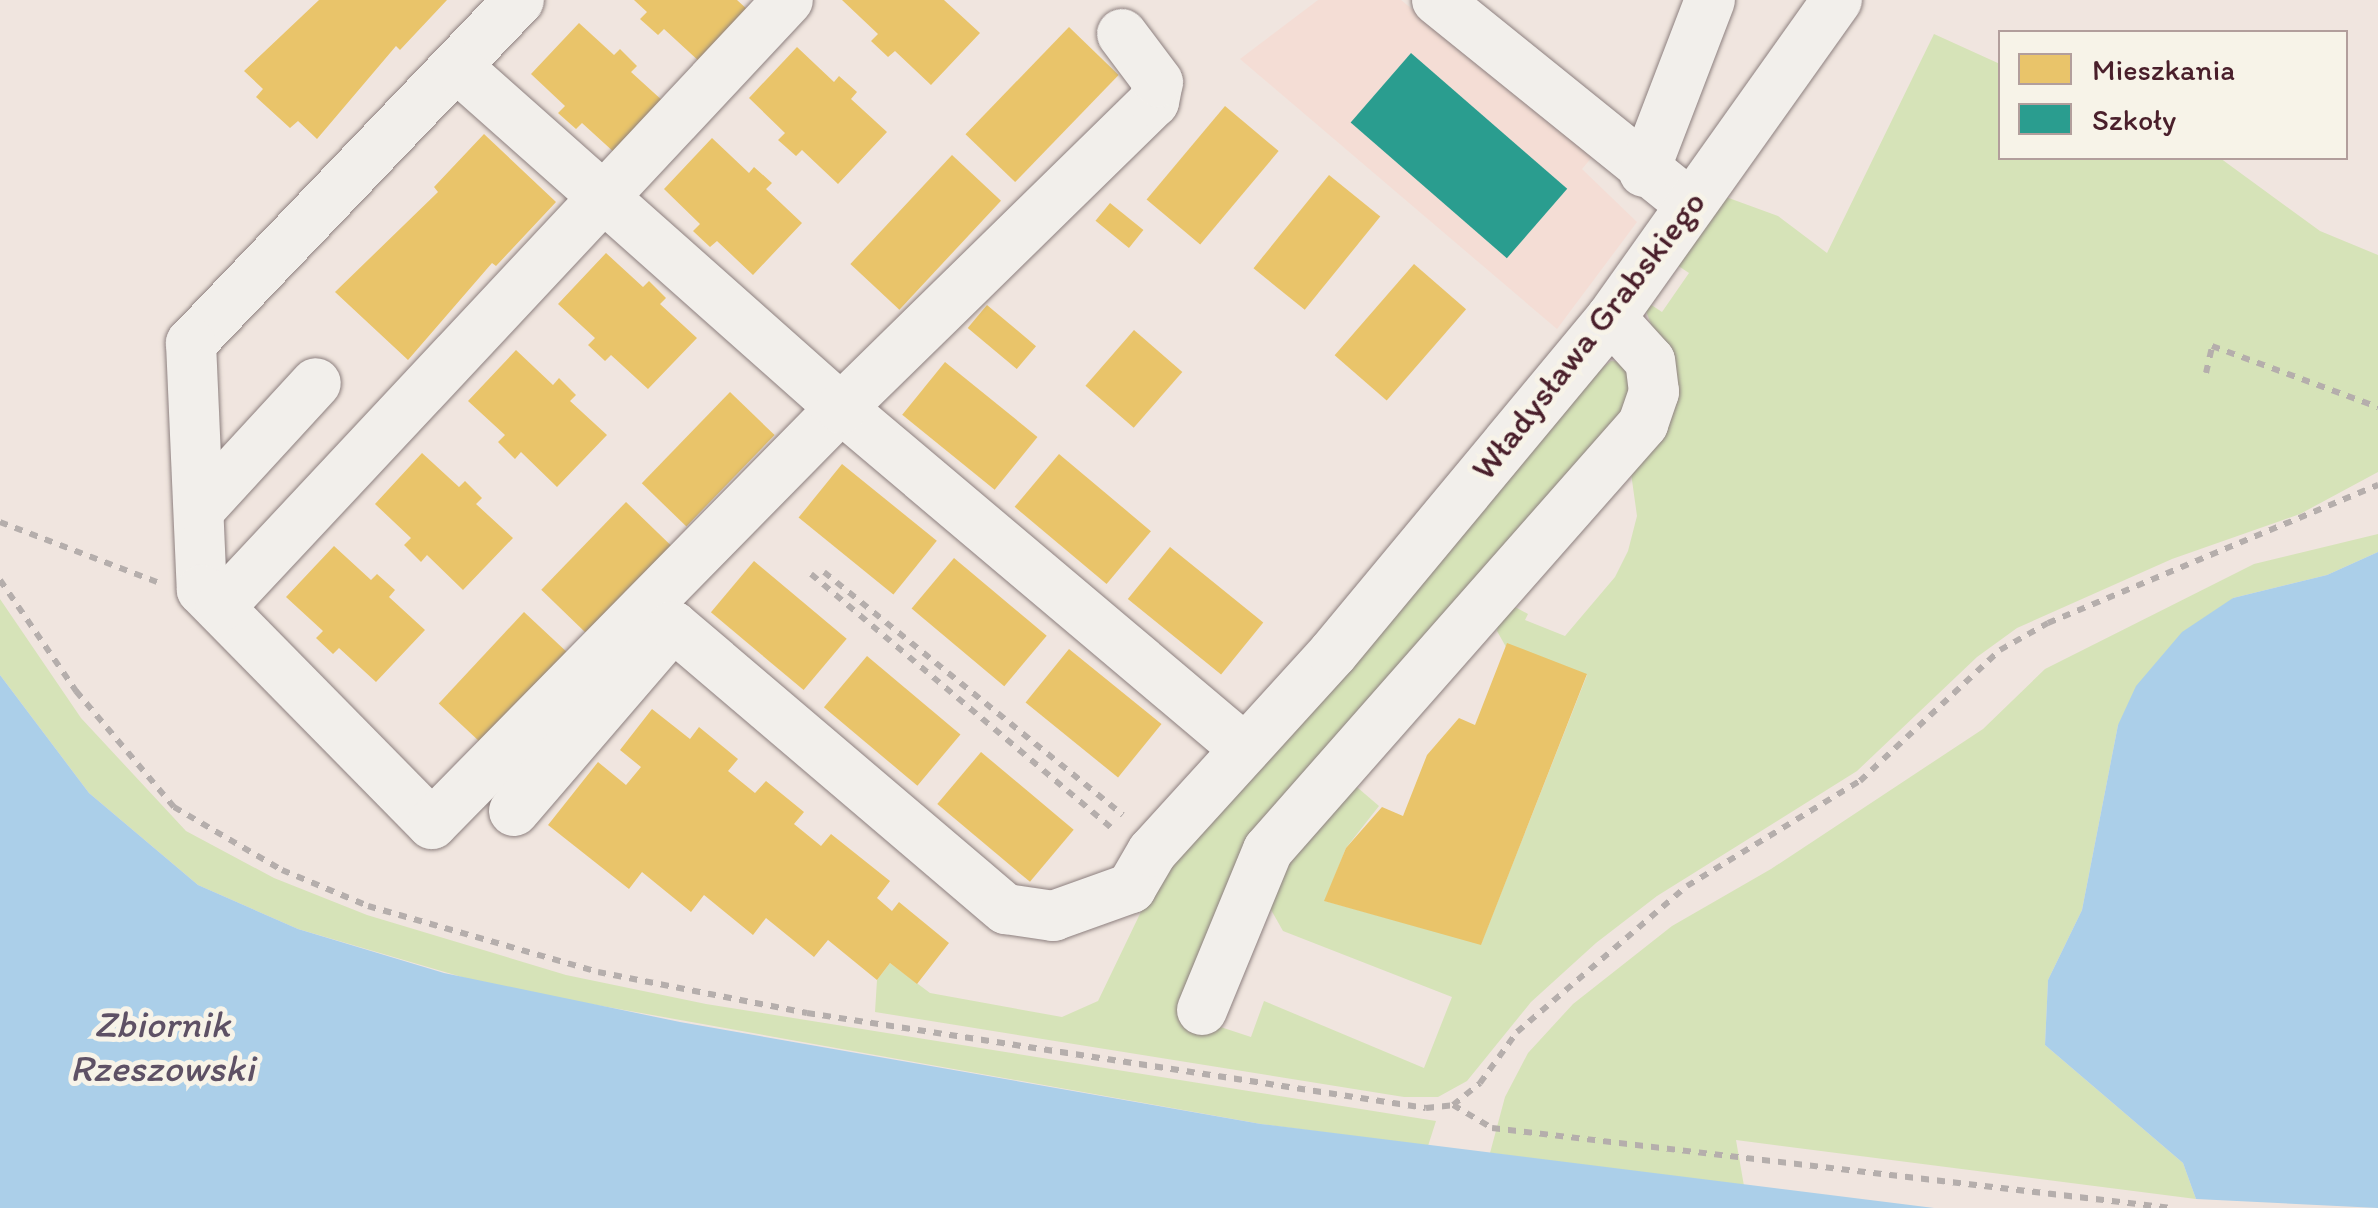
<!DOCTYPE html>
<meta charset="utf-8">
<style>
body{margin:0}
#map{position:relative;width:2378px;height:1208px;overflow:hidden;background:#f0e5df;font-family:Itim,sans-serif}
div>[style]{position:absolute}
.built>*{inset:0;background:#f4ddd5}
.green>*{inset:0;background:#d6e3b8}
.water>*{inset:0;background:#abcfe9}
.homes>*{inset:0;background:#e9c46a;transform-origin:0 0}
.schools>*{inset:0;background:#2a9d8f;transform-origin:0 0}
.path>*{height:6px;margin-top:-3px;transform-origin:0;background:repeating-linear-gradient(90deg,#b5aeac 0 8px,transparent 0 16px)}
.roads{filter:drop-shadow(0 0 2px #8d807f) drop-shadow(0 0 2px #8d807f)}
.minor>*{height:50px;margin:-25px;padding:0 25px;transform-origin:25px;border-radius:25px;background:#f2efeb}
span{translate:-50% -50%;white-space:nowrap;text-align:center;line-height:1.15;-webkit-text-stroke:10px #f7f3e8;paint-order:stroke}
.street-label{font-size:35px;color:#4a1f2b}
.water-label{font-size:38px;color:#5e5165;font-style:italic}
.legend{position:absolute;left:1998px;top:30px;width:350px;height:130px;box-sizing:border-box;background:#f7f3e8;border:2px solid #b29e9c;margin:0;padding:12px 18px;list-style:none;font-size:30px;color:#4a1f2b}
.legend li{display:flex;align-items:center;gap:20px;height:50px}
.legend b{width:50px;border:2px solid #b29e9c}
</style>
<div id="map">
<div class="built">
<div style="clip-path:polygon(1318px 0,1401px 0,1593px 156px,1582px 169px,1637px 222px,1557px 329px,1240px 59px)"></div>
</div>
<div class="green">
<div style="clip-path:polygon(1934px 34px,2000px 64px,2000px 158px,2220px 158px,2320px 231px,2378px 255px,2378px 472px,2300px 514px,2172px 559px,2017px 628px,1977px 657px,1857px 771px,1657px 896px,1596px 943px,1531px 1002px,1467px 1081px,1438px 1097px,1404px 1097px,875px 1012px,877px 980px,890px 963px,930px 993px,1062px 1017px,1098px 1001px,1163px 866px,1338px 679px,1598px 371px,1611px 361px,1626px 362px,1639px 379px,1632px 408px,1258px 834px,1181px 1014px,1251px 1037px,1264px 1001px,1424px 1068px,1452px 997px,1283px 931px,1270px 908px,1273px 880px,1351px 782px,1379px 806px,1346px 848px,1325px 901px,1481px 944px,1587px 675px,1506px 647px,1497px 631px,1500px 613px,1508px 603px,1528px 614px,1525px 620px,1565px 636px,1615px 577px,1628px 551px,1637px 516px,1631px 473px,1669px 419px,1675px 387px,1646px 311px,1650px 304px,1662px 312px,1689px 273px,1677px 265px,1726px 197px,1778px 216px,1827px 253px)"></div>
<div style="clip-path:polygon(2378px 534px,2378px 552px,2327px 575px,2233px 598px,2118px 725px,2082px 910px,2048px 980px,2045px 1045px,2183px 1163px,2196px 1199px,1736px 1140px,1744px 1186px,1490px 1153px,1505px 1097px,1528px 1053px,1573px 1004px,1672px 926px,1771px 869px,1983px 729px,2045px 669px,2254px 564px)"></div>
<div style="clip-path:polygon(0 599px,81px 718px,186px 831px,274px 878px,367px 915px,566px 975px,706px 1004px,1436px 1121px,1428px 1146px,1261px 1124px,496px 987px,298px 929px,198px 885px,89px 793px,0 675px)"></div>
</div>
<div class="water">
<div style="clip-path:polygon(2378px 552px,2378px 1208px,2196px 1199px,2183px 1163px,2045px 1045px,2048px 980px,2082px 910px,2118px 725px,2136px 686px,2182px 632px,2233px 598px,2327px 575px)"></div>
<div style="clip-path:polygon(0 675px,89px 793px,198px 885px,298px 929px,444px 973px,680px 1022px,1261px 1124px,1934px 1208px,0 1208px)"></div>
</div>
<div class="homes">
<div style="clip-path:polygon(319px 0,447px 0,400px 50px,396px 46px,317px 139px,298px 121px,290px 128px,256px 97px,263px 89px,244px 71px)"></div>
<div style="clip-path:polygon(634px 0,737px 0,749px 11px,701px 63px,664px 29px,658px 35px,640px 19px,647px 12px)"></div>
<div style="clip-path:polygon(842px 0,944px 0,980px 33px,931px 85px,895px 51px,888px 57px,871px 41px,878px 34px)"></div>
<div style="clip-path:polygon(579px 23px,614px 55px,620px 49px,637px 66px,631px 72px,664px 102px,616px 154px,582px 123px,576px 129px,558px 113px,565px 106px,531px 74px)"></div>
<div style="left:1069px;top:27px;width:69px;height:149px;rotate:44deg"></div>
<div style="clip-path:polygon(797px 47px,834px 82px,839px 76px,857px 92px,851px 99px,887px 132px,838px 184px,802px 150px,796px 156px,778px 140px,785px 133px,749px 98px)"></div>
<div style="left:1225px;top:106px;width:70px;height:122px;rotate:40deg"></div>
<div style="clip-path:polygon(484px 134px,556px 202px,496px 266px,492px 263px,408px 360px,335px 292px,438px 192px,434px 187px)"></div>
<div style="clip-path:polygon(712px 138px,749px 173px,754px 167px,772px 183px,766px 189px,802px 223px,753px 275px,717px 241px,710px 247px,693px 231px,700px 224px,664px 189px)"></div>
<div style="left:952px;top:155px;width:67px;height:149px;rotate:43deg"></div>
<div style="left:1329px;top:175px;width:66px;height:120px;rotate:39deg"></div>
<div style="left:1110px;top:203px;width:43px;height:23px;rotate:39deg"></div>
<div style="clip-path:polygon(606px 253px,643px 287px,649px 281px,666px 298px,660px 304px,697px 338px,648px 389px,611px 355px,605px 361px,588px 345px,595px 338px,558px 304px)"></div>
<div style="left:1414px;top:264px;width:69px;height:121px;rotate:41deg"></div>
<div style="left:987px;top:305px;width:64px;height:30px;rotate:40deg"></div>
<div style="left:1134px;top:330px;width:64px;height:74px;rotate:41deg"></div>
<div style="clip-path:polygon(516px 350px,553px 385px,559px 378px,576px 395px,570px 401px,607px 435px,557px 487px,521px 452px,515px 459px,498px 442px,505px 435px,468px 401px)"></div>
<div style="left:945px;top:362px;width:119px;height:68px;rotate:39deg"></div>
<div style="left:730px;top:392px;width:62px;height:127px;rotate:44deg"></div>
<div style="clip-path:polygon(422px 453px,459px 487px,465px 481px,482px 498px,476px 504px,513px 538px,463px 590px,427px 555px,421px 562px,404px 545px,411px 538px,375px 504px)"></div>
<div style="left:1059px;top:454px;width:120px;height:69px;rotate:40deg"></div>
<div style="left:842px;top:464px;width:122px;height:69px;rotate:39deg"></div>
<div style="left:626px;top:502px;width:64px;height:122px;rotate:44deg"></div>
<div style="clip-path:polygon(334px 546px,371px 580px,377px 574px,395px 590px,389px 597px,425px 630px,376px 682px,339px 648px,333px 654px,316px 638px,323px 631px,286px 597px)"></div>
<div style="left:1170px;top:547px;width:120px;height:67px;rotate:39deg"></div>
<div style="left:954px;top:558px;width:121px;height:66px;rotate:40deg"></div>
<div style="left:754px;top:561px;width:121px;height:67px;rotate:40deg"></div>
<div style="left:524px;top:612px;width:63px;height:125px;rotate:43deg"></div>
<div style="clip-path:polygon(1507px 643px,1587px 674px,1481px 945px,1324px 901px,1346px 848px,1382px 807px,1403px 816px,1427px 755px,1459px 718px,1475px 725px)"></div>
<div style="left:1069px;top:649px;width:119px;height:69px;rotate:39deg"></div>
<div style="left:867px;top:656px;width:122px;height:67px;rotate:40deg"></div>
<div style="clip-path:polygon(652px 709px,690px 739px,699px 727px,738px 759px,728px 771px,755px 793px,766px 781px,804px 812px,794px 824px,821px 846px,831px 834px,890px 881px,877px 898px,892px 911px,899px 902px,949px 943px,917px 984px,890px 963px,877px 980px,828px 940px,814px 957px,766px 918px,753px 935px,704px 895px,691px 912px,642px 872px,629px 889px,548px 825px,598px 762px,626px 785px,641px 767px,620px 750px)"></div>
<div style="left:981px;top:752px;width:121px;height:68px;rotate:40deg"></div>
</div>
<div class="schools">
<div style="left:1411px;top:53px;width:207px;height:92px;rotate:41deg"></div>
</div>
<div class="path">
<div style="left:2206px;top:373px;width:28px;rotate:-77deg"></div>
<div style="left:2212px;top:346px;width:177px;rotate:20.2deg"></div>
<div style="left:0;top:522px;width:168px;rotate:20.9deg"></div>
<div style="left:824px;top:572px;width:385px;rotate:39.1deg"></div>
<div style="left:811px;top:574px;width:395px;rotate:40.2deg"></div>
<div style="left:0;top:580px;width:135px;rotate:55.6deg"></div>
<div style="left:76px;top:691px;width:152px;rotate:49.8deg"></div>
<div style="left:174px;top:807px;width:125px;rotate:30.3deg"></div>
<div style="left:282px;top:870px;width:93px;rotate:22.7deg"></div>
<div style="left:368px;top:906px;width:239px;rotate:16deg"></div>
<div style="left:598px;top:972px;width:213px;rotate:11.1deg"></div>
<div style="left:807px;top:1013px;width:626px;rotate:8.73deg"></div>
<div style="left:1426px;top:1108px;width:27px;rotate:-6deg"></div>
<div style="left:1453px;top:1105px;width:35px;rotate:-39deg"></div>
<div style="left:1480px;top:1083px;width:63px;rotate:-54deg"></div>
<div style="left:1517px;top:1032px;width:224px;rotate:-40.7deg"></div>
<div style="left:1687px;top:886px;width:202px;rotate:-31.3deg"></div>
<div style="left:1860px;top:781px;width:192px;rotate:-43.1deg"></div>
<div style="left:2000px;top:650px;width:55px;rotate:-29.4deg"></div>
<div style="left:2048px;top:623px;width:358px;rotate:-22.7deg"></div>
<div style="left:1453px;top:1105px;width:45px;rotate:30.5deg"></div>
<div style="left:1492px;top:1128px;width:684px;rotate:6.72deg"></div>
</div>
<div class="roads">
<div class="minor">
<div style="left:519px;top:0;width:475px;rotate:133.7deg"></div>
<div style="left:191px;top:343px;width:247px;rotate:87.5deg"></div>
<div style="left:202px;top:590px;width:328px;rotate:45.5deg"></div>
<div style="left:432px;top:824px;width:583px;rotate:-45.49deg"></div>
<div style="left:841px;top:408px;width:529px;rotate:40.17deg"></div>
<div style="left:1437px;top:0;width:326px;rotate:38.9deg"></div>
<div style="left:457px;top:67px;width:514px;rotate:41.61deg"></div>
<div style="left:841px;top:408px;width:438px;rotate:-44.4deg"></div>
<div style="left:1154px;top:102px;width:20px;rotate:-79deg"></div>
<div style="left:1158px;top:82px;width:60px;rotate:-126.9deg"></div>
<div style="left:1644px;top:172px;width:184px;rotate:-69deg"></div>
<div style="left:200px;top:509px;width:171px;rotate:-47.4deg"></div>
<div style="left:220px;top:607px;width:831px;rotate:-46.9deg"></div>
<div style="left:514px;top:811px;width:244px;rotate:-49.3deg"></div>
<div style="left:673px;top:626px;width:437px;rotate:40.4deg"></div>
<div style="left:1006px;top:909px;width:48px;rotate:8.5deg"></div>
<div style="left:1053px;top:916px;width:83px;rotate:-19.7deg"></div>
<div style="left:1131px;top:888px;width:42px;rotate:-59.7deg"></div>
<div style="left:1152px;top:852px;width:269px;rotate:-47.7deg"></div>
<div style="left:1333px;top:653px;width:435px;rotate:-50.3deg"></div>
<div style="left:1611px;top:318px;width:390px;rotate:-54.6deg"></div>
<div style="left:1202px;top:1010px;width:173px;rotate:-67.6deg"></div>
<div style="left:1268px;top:850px;width:568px;rotate:-48.64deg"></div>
<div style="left:1643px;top:424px;width:34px;rotate:-71deg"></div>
<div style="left:1654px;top:392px;width:31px;rotate:-97deg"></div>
<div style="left:1650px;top:361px;width:58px;rotate:-132.2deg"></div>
</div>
</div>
<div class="street-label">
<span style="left:1588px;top:335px;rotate:-52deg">Władysława Grabskiego</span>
</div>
<div class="water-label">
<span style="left:162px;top:1047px">Zbiornik<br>Rzeszowski</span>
</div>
<ul class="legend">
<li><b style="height:28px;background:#e9c46a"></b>Mieszkania</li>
<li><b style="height:28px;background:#2a9d8f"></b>Szkoły</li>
</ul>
</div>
